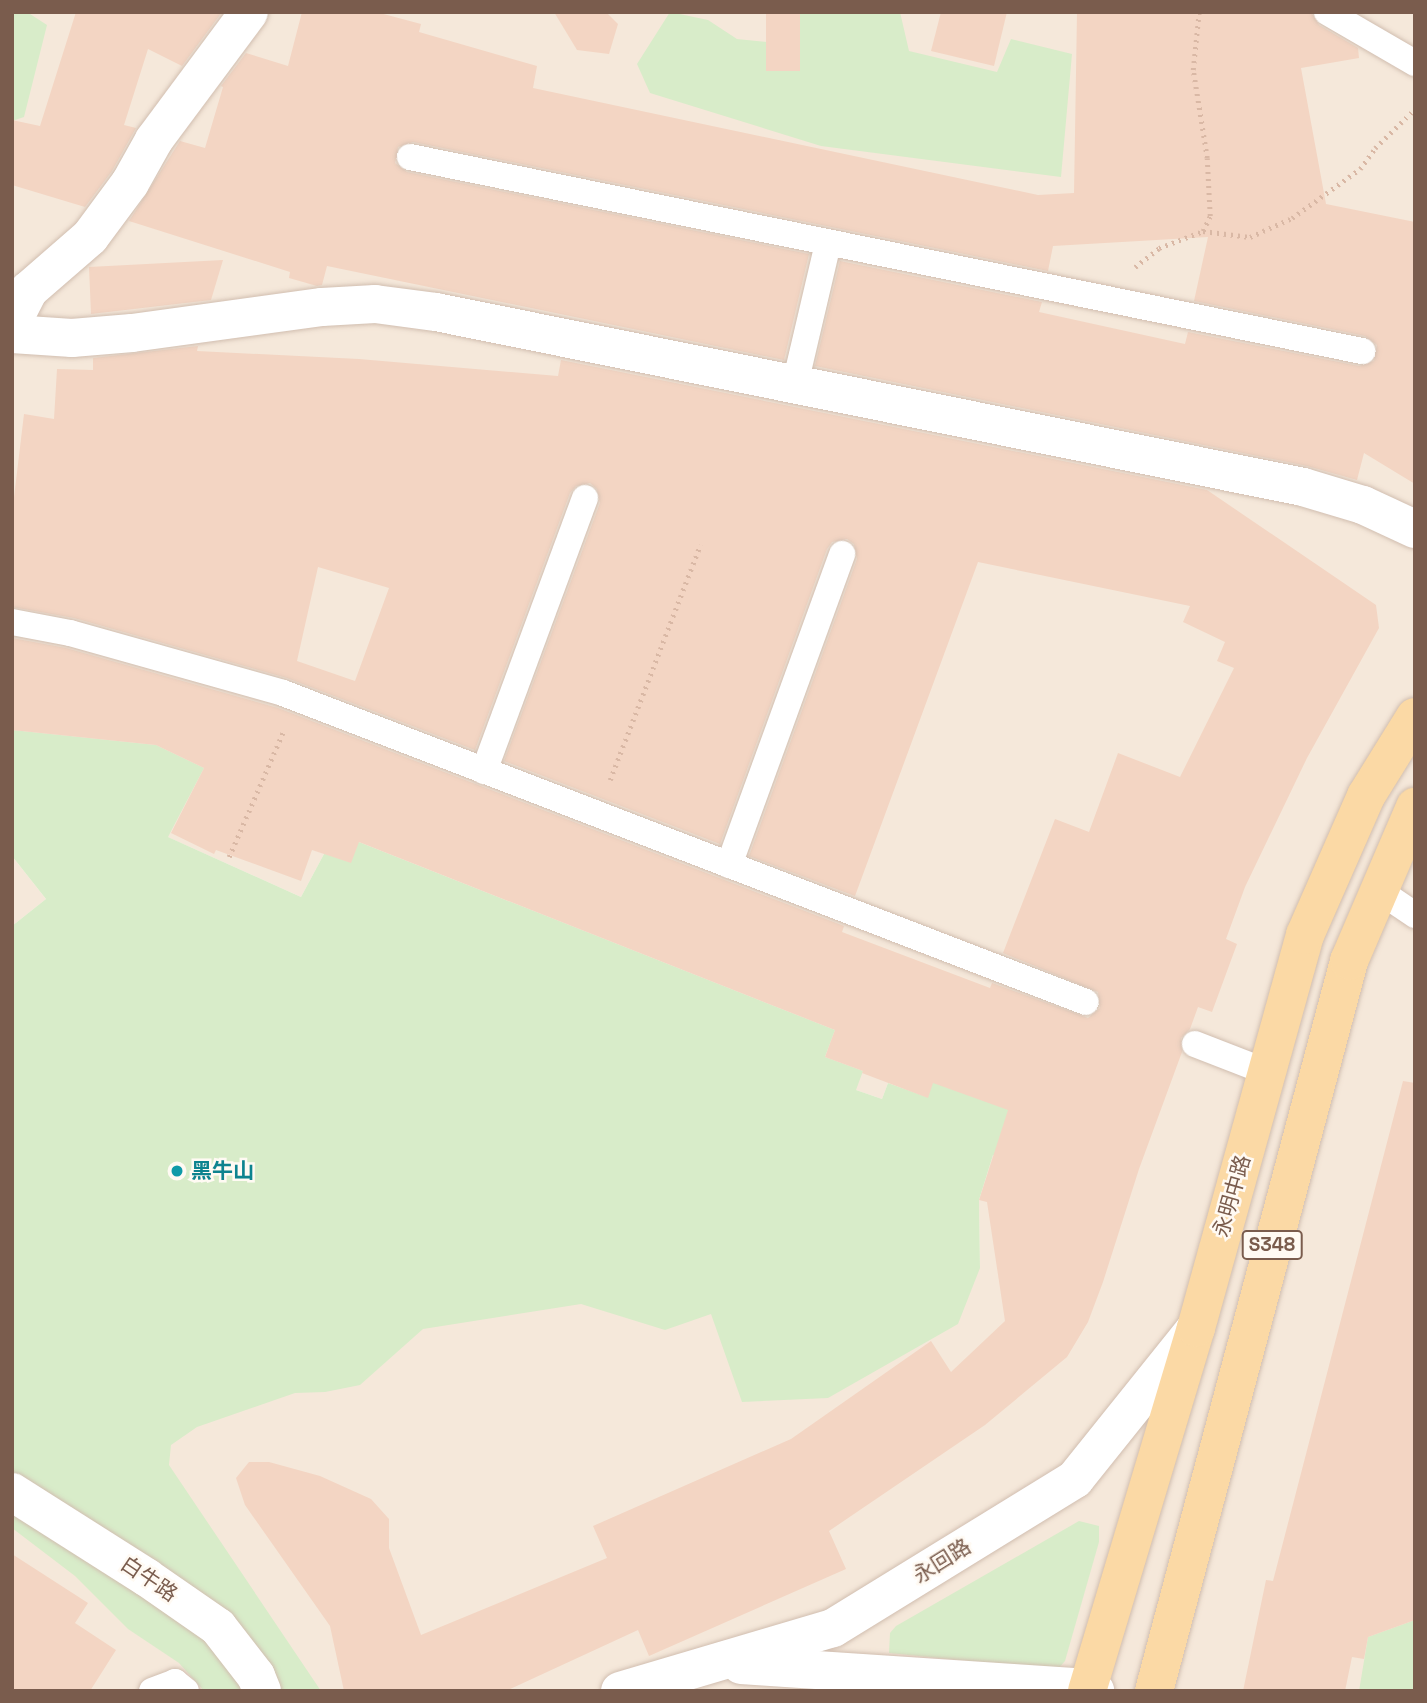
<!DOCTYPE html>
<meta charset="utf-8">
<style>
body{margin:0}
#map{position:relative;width:1427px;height:1703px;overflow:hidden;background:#fdf6ec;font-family:"Space Grotesk","Noto Sans SC",sans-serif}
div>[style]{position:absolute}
.residential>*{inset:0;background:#f5e8da}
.green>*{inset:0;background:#d8ecc9}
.building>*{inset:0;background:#f3d5c3;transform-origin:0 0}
.path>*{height:4.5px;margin-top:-2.25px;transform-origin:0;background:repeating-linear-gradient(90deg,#d9b8a5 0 2px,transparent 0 7px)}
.roads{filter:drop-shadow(0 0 2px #d1beb0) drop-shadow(0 0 2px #d1beb0)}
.service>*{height:26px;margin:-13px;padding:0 13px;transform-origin:13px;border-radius:13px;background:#fff}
.minor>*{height:38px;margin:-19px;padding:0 19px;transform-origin:19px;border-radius:19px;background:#fff}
.secondary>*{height:38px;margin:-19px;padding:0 19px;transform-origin:19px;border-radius:19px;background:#fff}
.primary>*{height:38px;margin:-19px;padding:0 19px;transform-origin:19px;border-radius:19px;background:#fbd9a5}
.dots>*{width:19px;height:19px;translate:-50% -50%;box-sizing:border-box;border:4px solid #fffaf3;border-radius:50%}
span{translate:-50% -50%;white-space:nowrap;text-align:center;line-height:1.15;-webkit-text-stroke:5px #fffaf3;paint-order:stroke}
.shield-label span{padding:2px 5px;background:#fffaf3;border:2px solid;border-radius:5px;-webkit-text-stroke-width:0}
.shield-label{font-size:19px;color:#7a5c4d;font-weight:700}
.culture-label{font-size:21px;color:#0d838f;font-weight:700}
.left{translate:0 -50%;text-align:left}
.street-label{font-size:21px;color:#7a5c4d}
.frame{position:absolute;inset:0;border:14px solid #7a5c4d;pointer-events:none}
</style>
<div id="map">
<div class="residential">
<div style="clip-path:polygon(12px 12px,1415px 12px,1415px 1691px,12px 1691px,12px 1361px,570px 1275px,980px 1268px,979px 1200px,993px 1154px,928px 1098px,888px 1083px,882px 1099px,856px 1090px,825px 1057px,834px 1030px,359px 842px,351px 863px,324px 854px,301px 897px,110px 811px,12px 791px)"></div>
<div style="clip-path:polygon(12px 856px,46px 899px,12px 926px)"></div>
</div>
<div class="green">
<div style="clip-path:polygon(12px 12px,27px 12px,47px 25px,24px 117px,12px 121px)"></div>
<div style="clip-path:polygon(670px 12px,708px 20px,737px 39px,795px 45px,798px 12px,900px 12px,909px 51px,997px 72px,1011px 39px,1072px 54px,1061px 177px,821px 146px,650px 93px,637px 64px)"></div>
<div style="clip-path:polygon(12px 730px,156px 745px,204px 768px,168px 837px,301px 897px,324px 854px,359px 842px,835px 1030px,825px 1057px,863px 1071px,856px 1090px,882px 1099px,888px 1083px,927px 1097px,938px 1067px,1020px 1114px,1062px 1175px,993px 1155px,979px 1200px,980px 1268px,958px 1324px,828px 1398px,742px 1402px,711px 1314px,665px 1330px,581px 1304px,423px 1329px,360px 1385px,325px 1392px,295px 1393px,197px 1427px,171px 1445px,169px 1465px,321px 1691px,204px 1691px,179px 1663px,128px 1629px,75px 1576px,12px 1528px,12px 926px,46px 899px,12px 856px)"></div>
<div style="clip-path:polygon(1079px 1521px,1099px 1526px,1099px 1542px,1065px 1661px,1057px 1670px,889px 1653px,890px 1633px,896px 1626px)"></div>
<div style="clip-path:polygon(1415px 1620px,1415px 1691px,1359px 1691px,1368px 1637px)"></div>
</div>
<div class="building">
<div style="clip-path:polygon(76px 12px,222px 12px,182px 66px,148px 49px,124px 125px,136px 128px,112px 171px,85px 207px,12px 185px,12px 120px,40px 126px)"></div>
<div style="clip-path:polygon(302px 12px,376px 12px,421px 24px,419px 32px,537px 66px,533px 88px,1038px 195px,1074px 193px,1077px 12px,1311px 12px,1319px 25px,1358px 48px,1359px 58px,1301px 68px,1326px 204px,1415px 222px,1415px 484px,1364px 453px,1357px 480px,1307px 466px,815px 366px,840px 261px,1042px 302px,1039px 312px,1185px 344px,1188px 332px,1359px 366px,1374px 361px,1377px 345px,1365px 336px,1194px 301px,1208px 237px,1053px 246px,1048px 271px,413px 142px,398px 147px,395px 163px,407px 172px,809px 254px,784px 360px,327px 266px,322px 285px,317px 286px,289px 278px,290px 272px,129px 221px,180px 141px,205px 148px,223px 87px,221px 86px,246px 53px,288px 66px)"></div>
<div style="clip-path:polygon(554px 12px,606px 12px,618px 24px,609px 54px,577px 50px)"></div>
<div style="left:766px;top:12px;width:34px;height:59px"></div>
<div style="clip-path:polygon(941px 12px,1007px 12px,994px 66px,931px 51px)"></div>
<div style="clip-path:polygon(223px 260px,211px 300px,91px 314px,89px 267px)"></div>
<div style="clip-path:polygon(evenodd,198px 346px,197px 351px,359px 359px,558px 376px,561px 360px,1207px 490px,1376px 605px,1379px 628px,1307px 758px,1245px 887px,1226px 939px,1237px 944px,1212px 1012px,1198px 1007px,1190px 1029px,1181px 1038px,1182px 1052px,1139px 1169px,1103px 1282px,1088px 1322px,1067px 1357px,985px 1425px,829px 1531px,846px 1569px,649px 1656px,638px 1630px,506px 1691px,344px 1691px,330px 1626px,245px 1505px,236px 1478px,249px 1462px,269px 1462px,320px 1476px,371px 1499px,389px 1519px,389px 1548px,421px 1635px,607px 1558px,593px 1526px,791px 1439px,931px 1341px,951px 1372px,1005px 1321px,987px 1202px,979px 1200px,1008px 1110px,933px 1083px,928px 1098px,862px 1073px,863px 1071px,825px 1057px,835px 1030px,359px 842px,351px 863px,312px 850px,301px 881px,216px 850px,214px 854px,171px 833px,204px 768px,156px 745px,12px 730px,12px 638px,66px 648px,278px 708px,844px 926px,842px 932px,990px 988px,992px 983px,1088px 1018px,1100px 1008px,1098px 992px,1003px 953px,1055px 819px,1089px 832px,1118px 753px,1180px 777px,1234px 668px,1217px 661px,1225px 642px,1183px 622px,1190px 606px,978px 562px,855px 896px,749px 856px,857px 559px,854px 544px,847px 539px,832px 542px,827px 549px,720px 844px,504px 761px,600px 503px,597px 489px,590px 483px,576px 486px,570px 493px,475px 750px,287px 678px,74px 618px,12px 607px,12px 514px,24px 414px,54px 419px,57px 369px,93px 370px,93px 358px,198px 346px,318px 567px,389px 588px,355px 681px,297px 661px,318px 567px)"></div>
<div style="clip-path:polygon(1403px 1081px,1415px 1083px,1415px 1620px,1368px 1637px,1364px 1659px,1352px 1657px,1345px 1691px,1243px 1691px,1266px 1580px,1273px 1581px)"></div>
<div style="clip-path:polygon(12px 1554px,88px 1603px,75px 1623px,116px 1650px,90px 1691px,12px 1691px)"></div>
</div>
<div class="path">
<div style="left:1203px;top:231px;width:47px;rotate:7.3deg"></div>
<div style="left:1250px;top:237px;width:46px;rotate:-24.3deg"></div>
<div style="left:1292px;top:218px;width:84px;rotate:-35.8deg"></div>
<div style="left:1360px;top:169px;width:26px;rotate:-54deg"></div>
<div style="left:1375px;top:148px;width:56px;rotate:-44.3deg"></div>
<div style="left:1135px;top:267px;width:31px;rotate:-38deg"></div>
<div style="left:1159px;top:248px;width:47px;rotate:-21.1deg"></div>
<div style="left:1203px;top:231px;width:17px;rotate:-65deg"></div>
<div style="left:1210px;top:216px;width:58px;rotate:-93deg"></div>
<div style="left:1207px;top:158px;width:89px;rotate:-99deg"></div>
<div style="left:1193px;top:70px;width:58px;rotate:-84.1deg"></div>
<div style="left:610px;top:780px;width:252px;rotate:-69deg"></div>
<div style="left:229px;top:857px;width:136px;rotate:-66.6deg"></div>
</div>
<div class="roads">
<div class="service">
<div style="left:1327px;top:12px;width:102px;rotate:30.1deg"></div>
<div style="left:410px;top:157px;width:972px;rotate:11.52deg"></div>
<div style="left:795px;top:384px;width:145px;rotate:-76.8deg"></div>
<div style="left:12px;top:622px;width:59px;rotate:10.7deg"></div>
<div style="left:70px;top:633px;width:221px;rotate:15.7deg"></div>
<div style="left:283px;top:693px;width:860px;rotate:21.05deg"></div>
<div style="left:484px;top:771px;width:291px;rotate:-69.7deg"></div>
<div style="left:729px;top:865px;width:331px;rotate:-70deg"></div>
<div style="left:1378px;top:890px;width:45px;rotate:34deg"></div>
<div style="left:1195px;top:1044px;width:77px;rotate:21.3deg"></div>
<div style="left:152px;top:1691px;width:25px;rotate:-21deg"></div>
<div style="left:175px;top:1682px;width:14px;rotate:39deg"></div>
</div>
<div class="minor">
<div style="left:12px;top:323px;width:37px;rotate:-63deg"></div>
<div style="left:29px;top:290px;width:81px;rotate:-41deg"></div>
<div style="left:90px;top:237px;width:67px;rotate:-53.5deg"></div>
<div style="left:130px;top:183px;width:49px;rotate:-60.8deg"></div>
<div style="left:154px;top:140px;width:159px;rotate:-53.4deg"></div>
<div style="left:12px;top:334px;width:60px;rotate:3.8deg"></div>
<div style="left:72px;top:338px;width:60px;rotate:-4.8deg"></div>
<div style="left:132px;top:333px;width:192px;rotate:-7.8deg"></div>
<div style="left:322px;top:307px;width:53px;rotate:-3.2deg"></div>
<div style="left:375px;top:304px;width:62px;rotate:7.5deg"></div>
<div style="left:436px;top:312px;width:884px;rotate:11.41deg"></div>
<div style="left:1303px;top:487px;width:63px;rotate:16.7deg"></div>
<div style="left:1363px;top:505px;width:57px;rotate:24.8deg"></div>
<div style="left:12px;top:1492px;width:159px;rotate:32.4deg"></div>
<div style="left:146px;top:1577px;width:88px;rotate:34.8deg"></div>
<div style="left:218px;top:1627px;width:62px;rotate:52.2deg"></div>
<div style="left:256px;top:1676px;width:16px;rotate:68deg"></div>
</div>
<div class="secondary">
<div style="left:741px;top:1665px;width:348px;rotate:3.8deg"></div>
<div style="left:1088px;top:1688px;width:8px;rotate:23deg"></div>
<div style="left:620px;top:1691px;width:222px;rotate:-16.5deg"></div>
<div style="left:833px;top:1628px;width:284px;rotate:-31.6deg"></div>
<div style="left:1075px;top:1479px;width:193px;rotate:-51.3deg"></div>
</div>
<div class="primary">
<div style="left:1087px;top:1691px;width:379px;rotate:-73.3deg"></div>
<div style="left:1196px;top:1328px;width:408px;rotate:-74.5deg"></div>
<div style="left:1305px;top:935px;width:152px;rotate:-66.3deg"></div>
<div style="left:1366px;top:796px;width:93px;rotate:-58.2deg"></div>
<div style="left:1154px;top:1691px;width:756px;rotate:-75.04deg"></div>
<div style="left:1349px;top:961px;width:168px;rotate:-66.8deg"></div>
</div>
</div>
<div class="dots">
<div style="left:177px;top:1171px;background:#0f9aa8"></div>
</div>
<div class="shield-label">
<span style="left:1272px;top:1245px">S348</span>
</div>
<div class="culture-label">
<span class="left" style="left:191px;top:1171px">黑牛山</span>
</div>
<div class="street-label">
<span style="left:1232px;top:1196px;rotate:-74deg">永明中路</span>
<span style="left:942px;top:1561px;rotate:-32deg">永回路</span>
<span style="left:149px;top:1579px;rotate:34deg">白牛路</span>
</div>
<div class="frame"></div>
</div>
